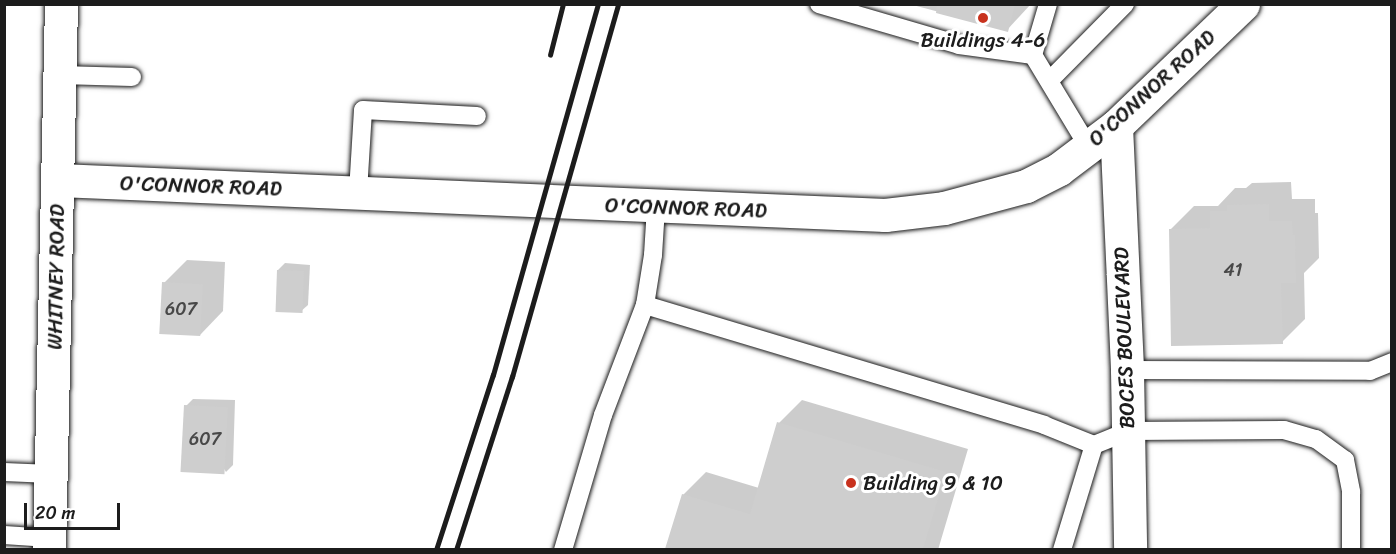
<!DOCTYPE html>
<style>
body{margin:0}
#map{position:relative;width:1396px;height:554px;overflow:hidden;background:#fff;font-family:Sriracha,sans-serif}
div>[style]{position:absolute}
.shadow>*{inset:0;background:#0003}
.building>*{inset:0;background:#cecece;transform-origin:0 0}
.roads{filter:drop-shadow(0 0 2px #1c1c1c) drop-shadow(0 0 2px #1c1c1c)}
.lane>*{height:18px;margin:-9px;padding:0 9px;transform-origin:9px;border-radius:9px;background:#fff}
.street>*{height:33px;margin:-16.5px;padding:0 16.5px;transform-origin:16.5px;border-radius:16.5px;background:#fff}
.secondary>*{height:33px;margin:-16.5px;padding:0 16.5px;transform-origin:16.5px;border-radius:16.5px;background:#fff}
.rail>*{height:4.5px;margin:-2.25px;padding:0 2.25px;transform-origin:2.25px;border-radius:2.25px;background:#1c1c1c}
.dots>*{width:16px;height:16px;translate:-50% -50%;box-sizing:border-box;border:3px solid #fff;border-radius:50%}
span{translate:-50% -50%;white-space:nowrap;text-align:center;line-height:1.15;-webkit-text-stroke:6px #fff;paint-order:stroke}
.number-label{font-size:18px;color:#484848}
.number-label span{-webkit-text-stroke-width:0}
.poi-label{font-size:21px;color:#1c1c1c}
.left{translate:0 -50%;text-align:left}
.street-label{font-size:21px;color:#1c1c1c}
.frame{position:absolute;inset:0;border:6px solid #1c1c1c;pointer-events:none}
.scale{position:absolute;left:24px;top:503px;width:96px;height:27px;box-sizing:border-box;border:3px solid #1c1c1c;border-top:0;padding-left:8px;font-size:18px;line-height:21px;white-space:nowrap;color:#1c1c1c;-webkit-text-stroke:4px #fff;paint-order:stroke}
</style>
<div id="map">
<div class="shadow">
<div style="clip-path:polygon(909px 4px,1031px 4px,1007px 30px)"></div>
<div style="clip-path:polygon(1291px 182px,1292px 199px,1315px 199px,1315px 213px,1318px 213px,1319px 258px,1304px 273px,1305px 319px,1282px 342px,1171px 229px,1194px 206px,1218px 206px,1235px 188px,1246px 188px,1252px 183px)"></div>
<div style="clip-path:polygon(187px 260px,225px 262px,223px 311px,200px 335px,164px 283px)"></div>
<div style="clip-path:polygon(285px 263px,310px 265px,308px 305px,300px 312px,278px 270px)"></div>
<div style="clip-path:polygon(193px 399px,235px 400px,233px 465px,226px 472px,186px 406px)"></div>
<div style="clip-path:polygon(802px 400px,968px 449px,938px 550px,667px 550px,683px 495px,706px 472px,759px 488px,779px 423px)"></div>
</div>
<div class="building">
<div style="clip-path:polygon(937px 4px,1015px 4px,1008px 32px,936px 13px)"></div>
<div style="clip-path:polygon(1269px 204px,1269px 221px,1292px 221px,1293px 235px,1295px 235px,1296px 283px,1281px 283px,1283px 344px,1171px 346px,1169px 229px,1210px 228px,1210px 211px,1227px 211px,1227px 205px)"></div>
<div style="left:277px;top:270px;width:27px;height:42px;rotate:2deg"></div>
<div style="left:162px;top:282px;width:41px;height:52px;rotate:3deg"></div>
<div style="left:184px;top:405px;width:44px;height:67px;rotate:3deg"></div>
<div style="clip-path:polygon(777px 422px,946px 472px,923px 549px,665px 549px,682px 494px,750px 514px)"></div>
</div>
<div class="roads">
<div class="lane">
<div style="left:819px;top:4px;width:146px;rotate:16.3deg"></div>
<div style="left:959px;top:45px;width:75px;rotate:7.7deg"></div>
<div style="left:1048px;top:4px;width:53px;rotate:106.4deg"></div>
<div style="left:1033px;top:55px;width:106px;rotate:58.9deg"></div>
<div style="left:60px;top:75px;width:72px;rotate:1.6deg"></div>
<div style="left:1050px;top:80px;width:107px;rotate:-45.4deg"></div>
<div style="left:358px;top:192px;width:82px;rotate:-86.5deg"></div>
<div style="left:363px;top:110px;width:114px;rotate:3deg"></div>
<div style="left:645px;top:305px;width:51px;rotate:-80.9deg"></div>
<div style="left:653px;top:255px;width:48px;rotate:-86.4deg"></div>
<div style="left:1127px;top:370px;width:243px;rotate:0.2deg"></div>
<div style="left:1370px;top:371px;width:24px;rotate:-22deg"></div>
<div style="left:4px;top:472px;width:47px;rotate:2.4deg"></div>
<div style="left:4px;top:535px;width:45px;rotate:3.8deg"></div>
<div style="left:563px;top:550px;width:141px;rotate:-73.5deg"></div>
<div style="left:603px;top:415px;width:118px;rotate:-69.1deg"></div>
<div style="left:645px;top:305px;width:417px;rotate:16.7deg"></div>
<div style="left:1044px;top:425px;width:54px;rotate:21.8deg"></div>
<div style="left:1062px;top:550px;width:110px;rotate:-73.1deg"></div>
<div style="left:1094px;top:445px;width:37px;rotate:-22deg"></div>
<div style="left:1128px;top:431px;width:156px;rotate:-0.4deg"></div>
<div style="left:1284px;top:430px;width:33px;rotate:16deg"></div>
<div style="left:1316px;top:439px;width:36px;rotate:36deg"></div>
<div style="left:1345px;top:460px;width:33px;rotate:79deg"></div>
<div style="left:1351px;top:492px;width:58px;rotate:90deg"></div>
</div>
<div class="street">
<div style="left:1116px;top:126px;width:244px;rotate:87.4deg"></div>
<div style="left:1127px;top:370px;width:180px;rotate:89deg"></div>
</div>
<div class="secondary">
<div style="left:59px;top:180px;width:827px;rotate:2.43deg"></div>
<div style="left:885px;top:215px;width:59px;rotate:-6.8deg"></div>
<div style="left:944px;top:208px;width:85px;rotate:-15deg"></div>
<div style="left:1026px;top:186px;width:37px;rotate:-27deg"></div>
<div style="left:1059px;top:169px;width:71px;rotate:-37deg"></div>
<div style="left:1116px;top:126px;width:176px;rotate:-43.8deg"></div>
<div style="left:49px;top:550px;width:546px;rotate:-88.74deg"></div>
</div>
</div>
<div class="rail">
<div style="left:550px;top:55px;width:53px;rotate:-75.7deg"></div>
<div style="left:436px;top:550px;width:184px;rotate:-72deg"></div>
<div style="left:493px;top:375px;width:386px;rotate:-74.2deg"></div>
<div style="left:456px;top:550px;width:182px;rotate:-72.1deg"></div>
<div style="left:512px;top:377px;width:388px;rotate:-74.1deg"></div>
</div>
<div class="dots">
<div style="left:983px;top:18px;background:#c8321e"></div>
<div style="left:851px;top:483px;background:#c8321e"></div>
</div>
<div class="number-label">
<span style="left:1233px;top:270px">41</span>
<span style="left:181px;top:309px">607</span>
<span style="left:205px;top:439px">607</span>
</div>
<div class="poi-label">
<span style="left:983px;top:40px">Buildings 4-6</span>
<span class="left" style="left:863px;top:483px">Building 9 &amp; 10</span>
</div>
<div class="street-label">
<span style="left:1152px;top:88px;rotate:-42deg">O'CONNOR ROAD</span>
<span style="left:201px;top:186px;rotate:2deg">O'CONNOR ROAD</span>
<span style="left:686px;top:208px;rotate:2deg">O'CONNOR ROAD</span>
<span style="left:56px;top:277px;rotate:-89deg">WHITNEY ROAD</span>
<span style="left:1124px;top:338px;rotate:-92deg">BOCES BOULEVARD</span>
</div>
<div class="frame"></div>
<div class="scale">20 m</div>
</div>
